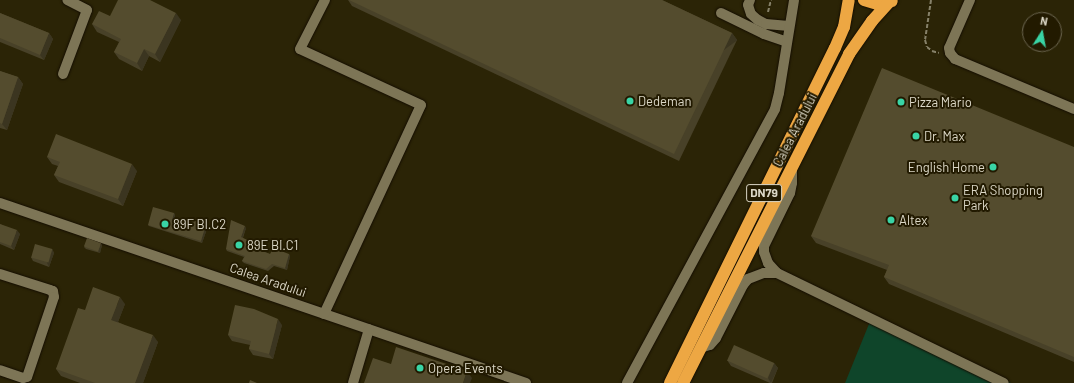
<!DOCTYPE html>
<style>
body{margin:0}
#map{position:relative;width:1074px;height:383px;overflow:hidden;background:#2b2406;font-family:Barlow,sans-serif}
div>[style]{position:absolute}
.green>*{inset:0;background:#0f452a}
.path>*{height:2px;margin-top:-1px;transform-origin:0;background:repeating-linear-gradient(90deg,#868169 0 4px,transparent 0 6px)}
.roads{filter:drop-shadow(0 0 1px #140d00) drop-shadow(0 0 1px #140d00)}
.minor>*{height:10px;margin:-5px;padding:0 5px;transform-origin:5px;border-radius:5px;background:#7d7556}
.highway>*{height:12px;margin:-6px;padding:0 6px;transform-origin:6px;border-radius:6px;background:#eda743}
.wall>*{inset:0;background:#484128}
.shaded-wall>*{inset:0;background:#3b3520;transform-origin:0 0}
.building>*{inset:0;background:#544c2e;transform-origin:0 0}
.dots>*{width:11px;height:11px;translate:-50% -50%;box-sizing:border-box;border:2px solid #221a00;border-radius:50%}
span{translate:-50% -50%;white-space:nowrap;text-align:center;line-height:1.15;-webkit-text-stroke:4px #221a00;paint-order:stroke}
.shield-label span{padding:1px 3px;background:#221a00;border:1px solid;border-radius:3px;-webkit-text-stroke-width:0}
.shield-label{font-size:12px;color:#dcd8c7;font-weight:700}
.poi-label{font-size:13px;color:#dcd8c7}
.left{translate:0 -50%;text-align:left}
.right{translate:-100% -50%;text-align:right}
.street-label{font-size:13px;color:#dcd8c7}
.north{position:absolute;left:1022px;top:12px;width:40px;height:40px;box-sizing:border-box;background:#221a00;border:1px solid #6c6650;border-radius:50%;rotate:11deg;font-size:11px;font-weight:700;line-height:16px;text-align:center;color:#dcd8c7}
.north::after{content:'';display:block;margin:auto;width:14px;height:18px;background:#39d4a5;clip-path:polygon(50% 0,100% 100%,50% 72%,0 100%)}
</style>
<div id="map">
<div class="green">
<div style="clip-path:polygon(871px 319px,1011px 383px,845px 383px)"></div>
</div>
<div class="path">
<div style="left:931px;top:0;width:40px;rotate:98.5deg"></div>
<div style="left:925px;top:40px;width:7px;rotate:74deg"></div>
<div style="left:927px;top:47px;width:6px;rotate:39deg"></div>
<div style="left:932px;top:51px;width:7px;rotate:16deg"></div>
<div style="left:768px;top:12px;width:12px;rotate:-76deg"></div>
</div>
<div class="roads">
<div class="minor">
<div style="left:750px;top:0;width:5px;rotate:112deg"></div>
<div style="left:748px;top:5px;width:9px;rotate:72deg"></div>
<div style="left:751px;top:14px;width:9px;rotate:41deg"></div>
<div style="left:758px;top:20px;width:9px;rotate:27deg"></div>
<div style="left:766px;top:24px;width:23px;rotate:5deg"></div>
<div style="left:970px;top:0;width:52px;rotate:113.6deg"></div>
<div style="left:949px;top:48px;width:5px;rotate:79deg"></div>
<div style="left:950px;top:53px;width:8px;rotate:50deg"></div>
<div style="left:955px;top:59px;width:129px;rotate:22.8deg"></div>
<div style="left:721px;top:13px;width:48px;rotate:26deg"></div>
<div style="left:764px;top:34px;width:24px;rotate:19deg"></div>
<div style="left:63px;top:74px;width:68px;rotate:-69.4deg"></div>
<div style="left:87px;top:10px;width:22px;rotate:-153deg"></div>
<div style="left:792px;top:166px;width:17px;rotate:90deg"></div>
<div style="left:792px;top:183px;width:10px;rotate:101deg"></div>
<div style="left:790px;top:193px;width:59px;rotate:116.1deg"></div>
<div style="left:764px;top:246px;width:6px;rotate:90deg"></div>
<div style="left:764px;top:252px;width:12px;rotate:70deg"></div>
<div style="left:768px;top:263px;width:13px;rotate:48deg"></div>
<div style="left:777px;top:273px;width:252px;rotate:25.9deg"></div>
<div style="left:0;top:203px;width:556px;rotate:18.89deg"></div>
<div style="left:0;top:274px;width:52px;rotate:17.7deg"></div>
<div style="left:50px;top:290px;width:3px;rotate:18deg"></div>
<div style="left:53px;top:291px;width:6px;rotate:81deg"></div>
<div style="left:54px;top:297px;width:84px;rotate:108.6deg"></div>
<div style="left:27px;top:377px;width:4px;rotate:166deg"></div>
<div style="left:23px;top:378px;width:24px;rotate:-161deg"></div>
<div style="left:324px;top:314px;width:230px;rotate:-65.1deg"></div>
<div style="left:421px;top:105px;width:133px;rotate:-155.2deg"></div>
<div style="left:300px;top:49px;width:55px;rotate:-63deg"></div>
<div style="left:700px;top:348px;width:10px;rotate:-17deg"></div>
<div style="left:710px;top:345px;width:9px;rotate:-49deg"></div>
<div style="left:716px;top:338px;width:59px;rotate:-63deg"></div>
<div style="left:743px;top:285px;width:8px;rotate:-50deg"></div>
<div style="left:748px;top:279px;width:17px;rotate:-21deg"></div>
<div style="left:764px;top:273px;width:13px"></div>
<div style="left:353px;top:383px;width:56px;rotate:-73.5deg"></div>
<div style="left:627px;top:383px;width:311px;rotate:-61.6deg"></div>
<div style="left:775px;top:109px;width:16px;rotate:-76deg"></div>
<div style="left:779px;top:93px;width:94px;rotate:-80.8deg"></div>
</div>
<div class="highway">
<div style="left:864px;top:0;width:14px;rotate:17deg"></div>
<div style="left:877px;top:4px;width:15px;rotate:-11deg"></div>
<div style="left:670px;top:383px;width:373px;rotate:-63.8deg"></div>
<div style="left:835px;top:48px;width:23px;rotate:-67deg"></div>
<div style="left:844px;top:27px;width:27px;rotate:-80deg"></div>
<div style="left:683px;top:383px;width:369px;rotate:-63.2deg"></div>
<div style="left:849px;top:54px;width:40px;rotate:-55.1deg"></div>
<div style="left:872px;top:21px;width:24px;rotate:-48deg"></div>
</div>
</div>
<div class="wall">
<div style="clip-path:polygon(348px 0,662px 0,732px 33px,737px 40px,679px 161px,352px 6px)"></div>
<div style="clip-path:polygon(0 13px,49px 33px,53px 39px,44px 60px,0 42px)"></div>
<div style="clip-path:polygon(110px 16px,181px 20px,160px 62px,149px 56px,142px 71px,119px 59px,114px 52px,119px 42px,97px 32px,92px 24px)"></div>
<div style="clip-path:polygon(0 71px,18px 77px,23px 84px,7px 130px,0 128px)"></div>
<div style="clip-path:polygon(1074px 147px,1074px 362px,889px 284px,884px 277px,887px 270px,816px 243px,811px 236px)"></div>
<div style="clip-path:polygon(47px 157px,137px 171px,123px 206px,59px 182px,54px 175px,58px 166px,52px 164px)"></div>
<div style="clip-path:polygon(174px 213px,175px 215px,174px 220px,190px 226px,208px 226px,202px 243px,149px 226px,148px 225px)"></div>
<div style="clip-path:polygon(0 224px,20px 234px,14px 250px,0 244px)"></div>
<div style="clip-path:polygon(246px 228px,243px 238px,249px 241px,250px 243px,250px 246px,270px 254px,289px 254px,290px 256px,287px 270px,274px 266px,268px 271px,244px 263px,242px 261px,244px 257px,227px 251px,226px 249px)"></div>
<div style="clip-path:polygon(102px 245px,100px 253px,86px 249px,84px 247px)"></div>
<div style="clip-path:polygon(52px 249px,54px 253px,49px 267px,33px 261px,31px 257px)"></div>
<div style="clip-path:polygon(125px 304px,118px 322px,158px 342px,143px 383px,80px 383px,61px 376px,56px 369px,85px 310px)"></div>
<div style="clip-path:polygon(282px 325px,273px 359px,253px 355px,249px 349px,250px 345px,232px 341px,228px 335px)"></div>
<div style="clip-path:polygon(727px 360px,774px 363px,778px 368px,772px 383px,770px 383px,731px 366px)"></div>
</div>
<div class="shaded-wall">
<div style="clip-path:polygon(176px 13px,181px 20px,160px 62px,155px 54px)"></div>
<div style="clip-path:polygon(49px 33px,53px 39px,44px 60px,40px 55px)"></div>
<div style="left:732px;top:33px;width:9px;height:134px;rotate:54deg"></div>
<div style="clip-path:polygon(144px 49px,149px 56px,142px 71px,137px 63px)"></div>
<div style="clip-path:polygon(18px 77px,23px 84px,7px 130px,2px 124px)"></div>
<div style="clip-path:polygon(132px 164px,137px 171px,123px 206px,118px 199px)"></div>
<div style="clip-path:polygon(174px 213px,175px 215px,173px 222px,172px 220px)"></div>
<div style="clip-path:polygon(206px 224px,208px 226px,202px 243px,201px 241px)"></div>
<div style="clip-path:polygon(245px 226px,246px 228px,242px 239px,241px 237px)"></div>
<div style="clip-path:polygon(17px 230px,20px 234px,14px 250px,11px 246px)"></div>
<div style="clip-path:polygon(249px 241px,250px 243px,249px 248px,248px 246px)"></div>
<div style="clip-path:polygon(101px 243px,102px 245px,100px 253px,98px 251px)"></div>
<div style="clip-path:polygon(52px 249px,54px 253px,49px 267px,47px 263px)"></div>
<div style="clip-path:polygon(289px 254px,290px 256px,287px 270px,285px 268px)"></div>
<div style="clip-path:polygon(120px 297px,125px 304px,116px 327px,111px 320px)"></div>
<div style="clip-path:polygon(278px 319px,282px 325px,273px 359px,269px 354px)"></div>
<div style="clip-path:polygon(153px 335px,158px 342px,143px 383px,135px 383px)"></div>
<div style="clip-path:polygon(774px 363px,778px 368px,771px 383px,768px 378px)"></div>
<div style="clip-path:polygon(467px 371px,472px 378px,470px 383px,463px 383px)"></div>
</div>
<div class="building">
<div style="clip-path:polygon(118px 0,150px 0,176px 13px,155px 54px,144px 49px,137px 63px,114px 52px,121px 39px,92px 24px,99px 11px,110px 16px)"></div>
<div style="clip-path:polygon(349px 0,662px 0,732px 33px,674px 154px)"></div>
<div style="clip-path:polygon(0 13px,49px 33px,40px 55px,0 38px)"></div>
<div style="clip-path:polygon(882px 68px,1074px 147px,1074px 357px,884px 277px,889px 265px,811px 236px)"></div>
<div style="clip-path:polygon(0 71px,18px 77px,2px 124px,0 123px)"></div>
<div style="clip-path:polygon(56px 134px,132px 164px,118px 199px,54px 175px,60px 162px,47px 157px)"></div>
<div style="clip-path:polygon(153px 207px,174px 213px,172px 220px,190px 226px,192px 220px,206px 224px,201px 241px,148px 225px)"></div>
<div style="clip-path:polygon(231px 220px,245px 226px,241px 237px,249px 241px,248px 246px,270px 254px,273px 248px,289px 254px,285px 268px,272px 264px,266px 269px,242px 261px,245px 256px,226px 249px)"></div>
<div style="clip-path:polygon(0 224px,17px 230px,11px 246px,0 242px)"></div>
<div style="left:87px;top:238px;width:15px;height:9px;rotate:20deg"></div>
<div style="left:35px;top:244px;width:18px;height:14px;rotate:16deg"></div>
<div style="clip-path:polygon(93px 287px,120px 297px,111px 320px,153px 335px,135px 383px,95px 383px,56px 369px,78px 308px,85px 310px)"></div>
<div style="clip-path:polygon(235px 305px,254px 309px,278px 319px,269px 354px,249px 349px,251px 341px,228px 335px)"></div>
<div style="left:734px;top:345px;width:44px;height:17px;rotate:24deg"></div>
<div style="clip-path:polygon(396px 347px,467px 371px,463px 383px,364px 383px,373px 358px,391px 364px)"></div>
<div style="clip-path:polygon(250px 380px,257px 383px,249px 383px)"></div>
</div>
<div class="dots">
<div style="left:630px;top:101px;background:#39d4a5"></div>
<div style="left:901px;top:102px;background:#39d4a5"></div>
<div style="left:916px;top:136px;background:#39d4a5"></div>
<div style="left:993px;top:167px;background:#39d4a5"></div>
<div style="left:955px;top:198px;background:#39d4a5"></div>
<div style="left:891px;top:220px;background:#39d4a5"></div>
<div style="left:165px;top:224px;background:#39d4a5"></div>
<div style="left:239px;top:245px;background:#39d4a5"></div>
<div style="left:420px;top:368px;background:#39d4a5"></div>
</div>
<div class="shield-label">
<span style="left:764px;top:193px">DN79</span>
</div>
<div class="poi-label">
<span class="left" style="left:638px;top:101px">Dedeman</span>
<span class="left" style="left:909px;top:102px">Pizza Mario</span>
<span class="left" style="left:924px;top:136px">Dr. Max</span>
<span class="right" style="left:985px;top:167px">English Home</span>
<span class="left" style="left:963px;top:198px">ERA Shopping<br>Park</span>
<span class="left" style="left:899px;top:220px">Altex</span>
<span class="left" style="left:173px;top:224px">89F Bl.C2</span>
<span class="left" style="left:247px;top:245px">89E Bl.C1</span>
<span class="left" style="left:428px;top:368px">Opera Events</span>
</div>
<div class="street-label">
<span style="left:795px;top:130px;rotate:-63deg">Calea Aradului</span>
<span style="left:268px;top:280px;rotate:19deg">Calea Aradului</span>
</div>
<div class="north">N</div>
</div>
